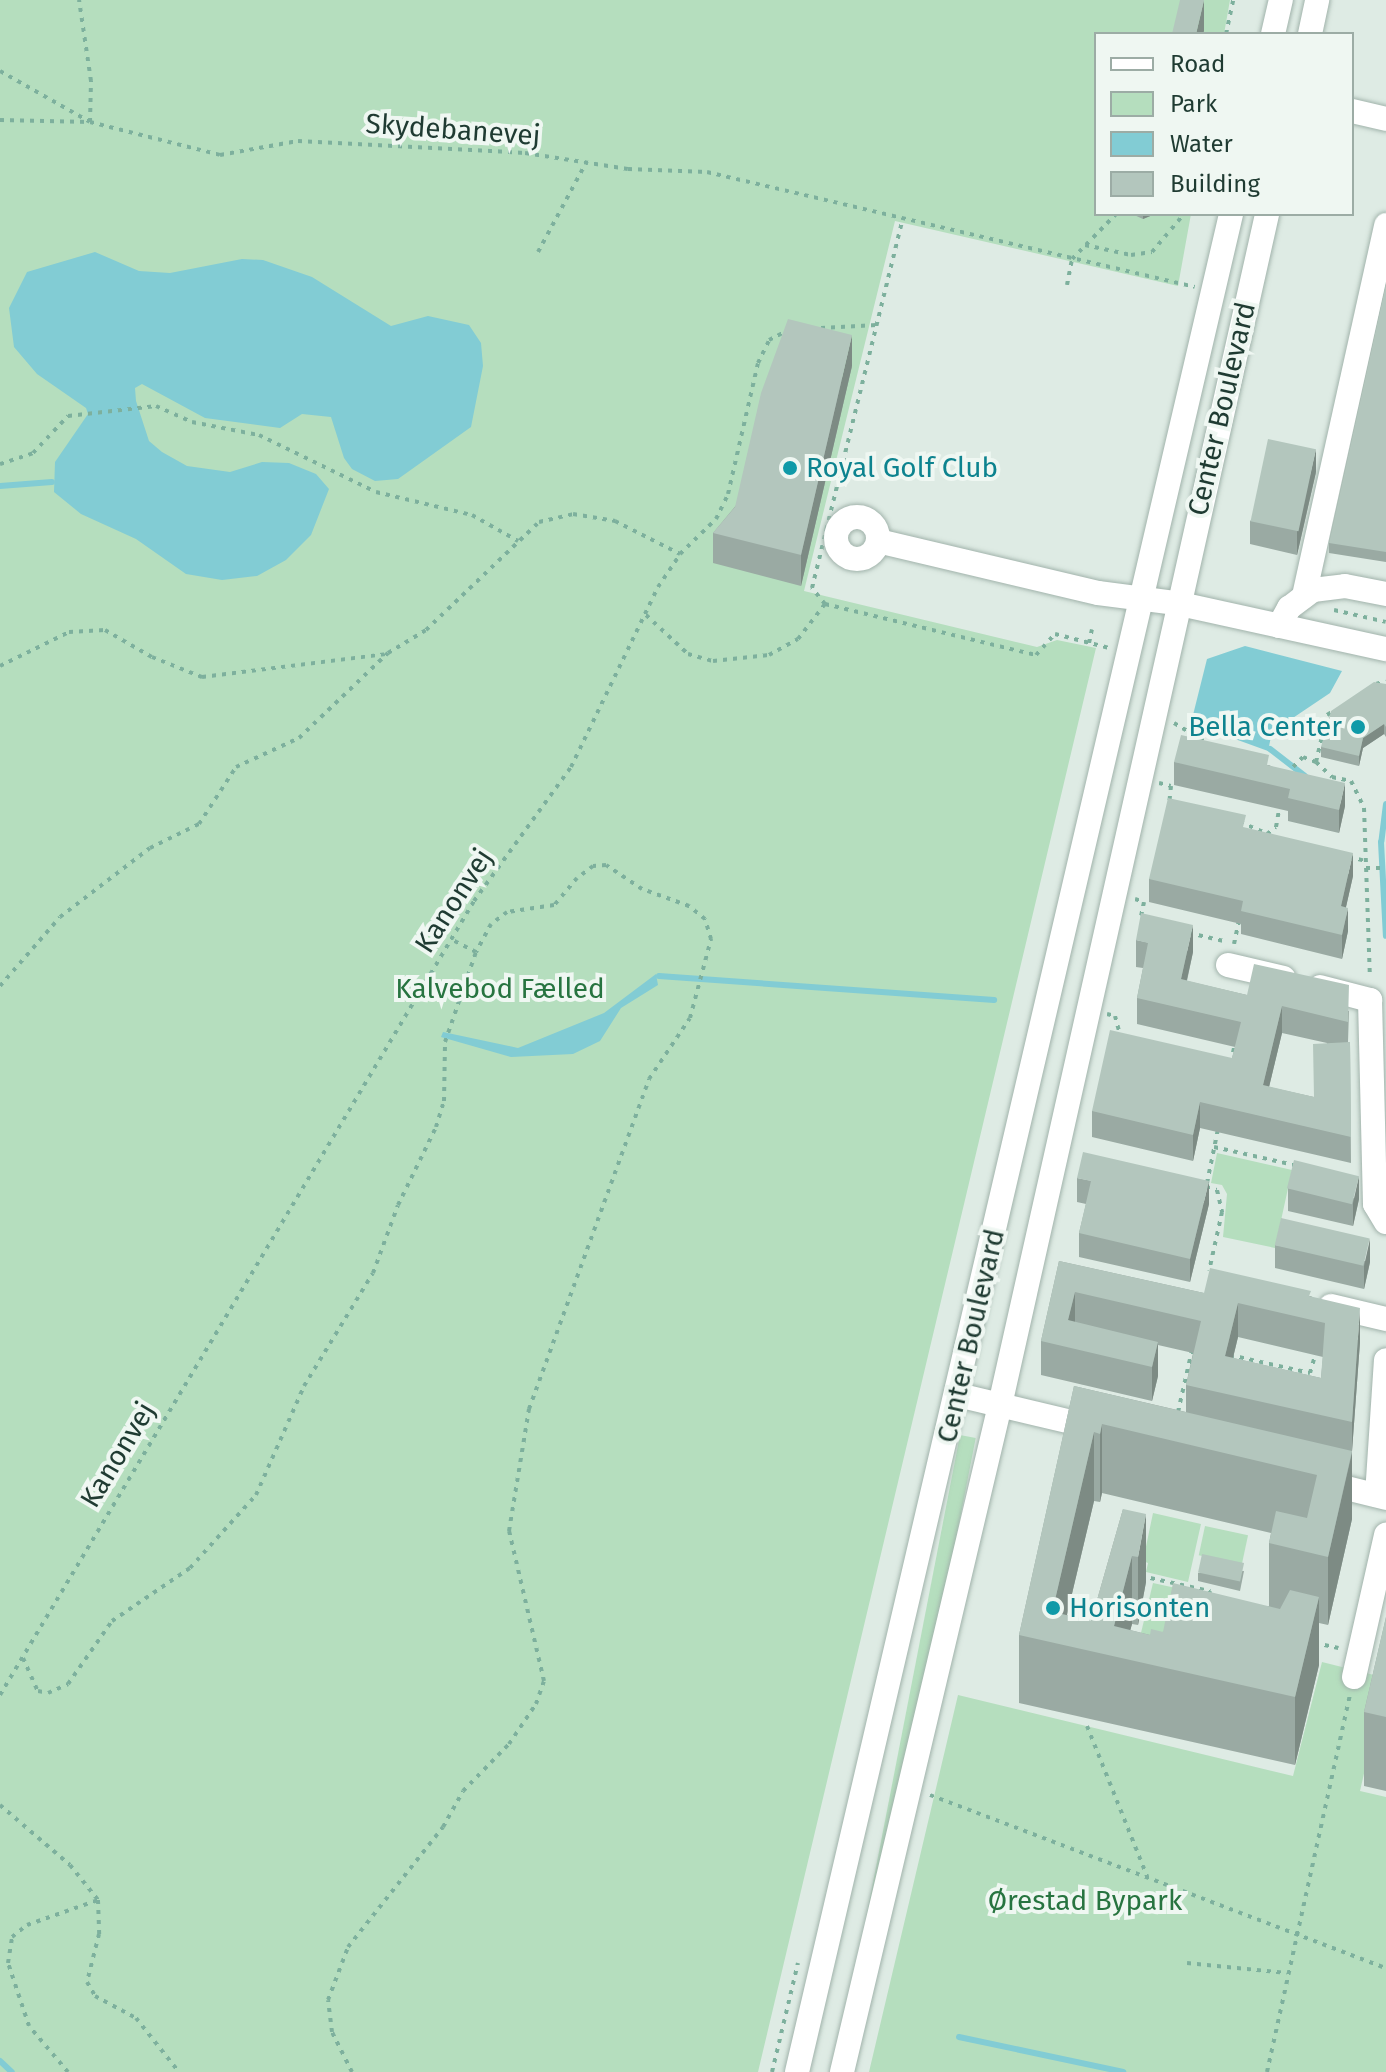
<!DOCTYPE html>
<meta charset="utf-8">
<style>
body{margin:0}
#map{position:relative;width:1386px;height:2072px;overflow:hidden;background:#deebe4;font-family:"Fira Sans",sans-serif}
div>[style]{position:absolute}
.green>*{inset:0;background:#b5debe;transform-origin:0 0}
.water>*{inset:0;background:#82ccd4}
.stream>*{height:6px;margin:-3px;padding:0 3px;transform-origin:3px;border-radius:3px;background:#82ccd4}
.path>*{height:4px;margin-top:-2px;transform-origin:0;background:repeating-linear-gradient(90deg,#7db09d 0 4px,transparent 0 10px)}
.roads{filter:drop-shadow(0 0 2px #a1b3ab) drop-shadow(0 0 2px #a1b3ab)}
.minor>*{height:24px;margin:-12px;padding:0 12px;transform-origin:12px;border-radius:12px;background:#fff}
.minor>.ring{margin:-12px;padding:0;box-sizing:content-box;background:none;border:24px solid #fff;border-radius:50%}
.wall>*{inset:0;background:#9aaaa3}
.shaded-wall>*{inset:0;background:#7d8b84}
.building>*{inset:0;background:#b3c6bd;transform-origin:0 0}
.dots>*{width:22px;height:22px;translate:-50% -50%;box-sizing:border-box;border:4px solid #eff7f2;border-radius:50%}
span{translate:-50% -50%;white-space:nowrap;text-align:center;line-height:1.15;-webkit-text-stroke:8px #eff7f2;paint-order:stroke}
.street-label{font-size:28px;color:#1f3b32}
.culture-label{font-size:28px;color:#0d838f}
.left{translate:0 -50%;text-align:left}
.right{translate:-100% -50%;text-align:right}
.park-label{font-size:28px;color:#277440}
.legend{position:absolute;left:1094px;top:32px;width:260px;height:184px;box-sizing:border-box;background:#eff7f2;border:2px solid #9caca5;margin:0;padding:10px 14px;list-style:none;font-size:24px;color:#1f3b32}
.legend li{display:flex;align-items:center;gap:16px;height:40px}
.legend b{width:40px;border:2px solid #9caca5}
</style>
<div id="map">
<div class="green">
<div style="clip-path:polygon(0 0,1230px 0,1224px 34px,1096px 34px,1096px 214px,1191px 214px,1178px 286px,895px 221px,804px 591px,1037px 647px,1057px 640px,1096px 648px,758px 2072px,0 2072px)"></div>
<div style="clip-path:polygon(1217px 1153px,1292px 1170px,1275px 1248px,1223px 1237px,1227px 1194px,1222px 1185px,1211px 1183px)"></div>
<div style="left:960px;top:1435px;width:16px;height:654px;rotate:11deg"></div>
<div style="clip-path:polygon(1153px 1513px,1201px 1524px,1188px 1582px,1146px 1572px,1148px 1563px,1143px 1561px)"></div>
<div style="left:1205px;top:1526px;width:44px;height:30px;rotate:12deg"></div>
<div style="clip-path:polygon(1153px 1583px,1194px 1592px,1236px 1628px,1140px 1637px)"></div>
<div style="clip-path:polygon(1322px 1662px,1386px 1678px,1360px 1791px,1386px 1797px,1386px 2072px,869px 2072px,958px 1695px,1293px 1776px)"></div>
</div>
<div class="water">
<div style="clip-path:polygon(95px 252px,139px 271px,170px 273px,242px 259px,263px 260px,312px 277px,391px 326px,428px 316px,469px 325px,481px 343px,483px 366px,471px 427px,398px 479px,375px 481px,352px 469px,344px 458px,331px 417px,302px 414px,280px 428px,205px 418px,142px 384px,135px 388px,136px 401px,149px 441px,162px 452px,187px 466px,230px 472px,262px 462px,289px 463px,316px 474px,329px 489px,311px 535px,286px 560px,257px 576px,222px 580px,186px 574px,136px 539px,81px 514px,54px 492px,55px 462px,88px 414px,86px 408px,37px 374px,14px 347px,9px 308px,27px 272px)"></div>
<div style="clip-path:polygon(1245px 646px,1342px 671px,1330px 693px,1272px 732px,1268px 751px,1191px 723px,1207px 659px)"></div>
<div style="clip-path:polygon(656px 974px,658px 985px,621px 1008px,600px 1041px,573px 1054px,511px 1057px,441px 1037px,443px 1032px,518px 1048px,604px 1013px)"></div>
</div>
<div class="stream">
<div style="left:0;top:486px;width:52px;rotate:-4.4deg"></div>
<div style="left:1270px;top:749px;width:44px;rotate:37.6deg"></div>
<div style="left:1386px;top:804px;width:38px;rotate:97deg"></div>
<div style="left:1381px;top:842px;width:94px;rotate:87deg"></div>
<div style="left:659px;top:976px;width:336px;rotate:4.1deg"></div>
<div style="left:959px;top:2037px;width:168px;rotate:12deg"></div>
<div style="left:0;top:2061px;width:16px;rotate:43deg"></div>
</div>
<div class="path">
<div style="left:1226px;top:34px;width:35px;rotate:-78deg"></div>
<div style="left:0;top:71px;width:103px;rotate:29.5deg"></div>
<div style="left:90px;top:122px;width:41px;rotate:-88.6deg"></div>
<div style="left:91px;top:81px;width:82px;rotate:-98.4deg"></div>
<div style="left:0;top:120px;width:90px;rotate:1.3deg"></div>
<div style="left:90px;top:122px;width:134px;rotate:14.2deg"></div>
<div style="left:220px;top:155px;width:79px;rotate:-10.2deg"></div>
<div style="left:298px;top:141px;width:227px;rotate:3deg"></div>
<div style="left:525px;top:153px;width:104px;rotate:8.8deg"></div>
<div style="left:628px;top:169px;width:79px;rotate:2.2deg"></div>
<div style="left:707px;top:172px;width:501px;rotate:13.26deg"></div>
<div style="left:1085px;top:245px;width:47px;rotate:12.3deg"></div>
<div style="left:1131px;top:255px;width:21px;rotate:-8deg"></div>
<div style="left:1152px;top:252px;width:50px;rotate:-49.9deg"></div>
<div style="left:538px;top:252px;width:103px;rotate:-61.7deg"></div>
<div style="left:1067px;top:285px;width:26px;rotate:-79deg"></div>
<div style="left:1072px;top:259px;width:63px;rotate:-45.6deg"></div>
<div style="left:821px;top:328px;width:56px;rotate:-3.1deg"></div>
<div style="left:0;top:464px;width:35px;rotate:-18deg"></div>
<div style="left:33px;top:453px;width:51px;rotate:-46.6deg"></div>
<div style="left:68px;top:416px;width:89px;rotate:-6.5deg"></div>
<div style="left:156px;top:406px;width:39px;rotate:24deg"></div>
<div style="left:192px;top:422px;width:68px;rotate:11deg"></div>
<div style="left:259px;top:435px;width:130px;rotate:26deg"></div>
<div style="left:376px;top:492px;width:99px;rotate:13.5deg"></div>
<div style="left:472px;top:515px;width:53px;rotate:29.5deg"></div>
<div style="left:824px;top:531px;width:12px;rotate:14deg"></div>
<div style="left:825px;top:604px;width:21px;rotate:-129deg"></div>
<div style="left:812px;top:588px;width:381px;rotate:-76.2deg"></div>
<div style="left:1334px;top:610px;width:53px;rotate:13deg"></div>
<div style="left:646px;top:615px;width:57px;rotate:42.9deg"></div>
<div style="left:688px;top:654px;width:26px;rotate:16deg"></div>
<div style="left:713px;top:661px;width:56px;rotate:-6.1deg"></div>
<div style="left:769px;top:655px;width:33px;rotate:-29deg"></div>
<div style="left:798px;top:639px;width:44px;rotate:-52.4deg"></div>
<div style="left:825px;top:604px;width:217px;rotate:13.6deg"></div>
<div style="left:1036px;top:655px;width:28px;rotate:-48deg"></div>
<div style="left:1055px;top:634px;width:56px;rotate:14.5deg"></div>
<div style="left:1089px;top:643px;width:14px;rotate:-78deg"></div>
<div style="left:0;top:666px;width:77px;rotate:-26.2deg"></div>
<div style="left:69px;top:632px;width:36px;rotate:-3deg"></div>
<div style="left:105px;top:630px;width:54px;rotate:29.9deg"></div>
<div style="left:152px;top:657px;width:54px;rotate:21.8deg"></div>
<div style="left:202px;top:677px;width:185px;rotate:-7.1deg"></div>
<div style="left:1376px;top:684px;width:10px;rotate:-17deg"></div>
<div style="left:1174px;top:723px;width:35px;rotate:31deg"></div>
<div style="left:1316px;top:762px;width:48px;rotate:-76.8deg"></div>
<div style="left:1327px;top:715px;width:9px;rotate:-32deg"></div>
<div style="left:1286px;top:774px;width:24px;rotate:-45deg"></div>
<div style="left:1303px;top:757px;width:14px;rotate:21deg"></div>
<div style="left:1316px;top:762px;width:22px;rotate:43deg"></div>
<div style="left:1332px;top:777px;width:19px;rotate:12deg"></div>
<div style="left:1351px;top:781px;width:30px;rotate:64deg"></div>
<div style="left:1364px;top:808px;width:169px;rotate:88deg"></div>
<div style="left:1159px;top:783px;width:12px;rotate:14deg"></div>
<div style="left:1171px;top:786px;width:20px;rotate:96deg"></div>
<div style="left:1240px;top:822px;width:30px;rotate:23deg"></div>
<div style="left:1267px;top:834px;width:11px;rotate:-38deg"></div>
<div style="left:1276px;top:827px;width:23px;rotate:-80deg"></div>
<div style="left:1349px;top:857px;width:17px;rotate:13deg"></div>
<div style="left:1366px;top:868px;width:20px"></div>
<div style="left:1135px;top:899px;width:9px;rotate:18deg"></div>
<div style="left:1144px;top:902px;width:14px;rotate:102deg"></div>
<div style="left:1189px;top:933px;width:39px;rotate:13deg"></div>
<div style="left:1234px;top:944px;width:24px;rotate:-78deg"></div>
<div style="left:0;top:986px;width:91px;rotate:-49deg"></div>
<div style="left:60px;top:917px;width:113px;rotate:-37.5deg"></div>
<div style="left:150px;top:848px;width:55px;rotate:-26.1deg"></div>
<div style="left:199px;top:824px;width:68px;rotate:-57deg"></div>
<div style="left:236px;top:767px;width:69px;rotate:-24.7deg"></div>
<div style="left:299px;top:738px;width:123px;rotate:-43.7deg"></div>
<div style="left:388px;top:653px;width:44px;rotate:-31.2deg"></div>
<div style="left:426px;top:630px;width:156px;rotate:-43.7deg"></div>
<div style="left:539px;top:522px;width:35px;rotate:-13deg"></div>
<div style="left:573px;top:514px;width:43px;rotate:9.5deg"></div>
<div style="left:615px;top:521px;width:73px;rotate:26.9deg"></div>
<div style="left:1107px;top:1014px;width:8px;rotate:14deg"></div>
<div style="left:1115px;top:1016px;width:20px;rotate:75deg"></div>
<div style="left:1231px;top:1062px;width:19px;rotate:-78deg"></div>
<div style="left:1214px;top:1147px;width:86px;rotate:12.7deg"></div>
<div style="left:1207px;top:1183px;width:55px;rotate:-78.5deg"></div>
<div style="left:1206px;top:1187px;width:11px;rotate:15deg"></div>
<div style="left:1217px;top:1190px;width:23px;rotate:77deg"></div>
<div style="left:1222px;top:1212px;width:60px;rotate:102.4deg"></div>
<div style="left:1230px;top:1355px;width:82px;rotate:12.7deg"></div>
<div style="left:1310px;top:1373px;width:22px;rotate:-74deg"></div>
<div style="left:1178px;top:1412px;width:64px;rotate:-77.3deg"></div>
<div style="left:1141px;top:1576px;width:71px;rotate:12.3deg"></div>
<div style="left:1210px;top:1591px;width:4px;rotate:104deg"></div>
<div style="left:1315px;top:1643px;width:24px;rotate:12deg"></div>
<div style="left:23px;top:1658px;width:36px;rotate:66deg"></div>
<div style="left:38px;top:1691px;width:10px;rotate:11deg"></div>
<div style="left:48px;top:1693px;width:22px;rotate:-24deg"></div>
<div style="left:68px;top:1684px;width:77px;rotate:-55.1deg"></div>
<div style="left:112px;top:1621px;width:94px;rotate:-34.2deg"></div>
<div style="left:190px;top:1568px;width:98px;rotate:-47.9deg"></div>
<div style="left:256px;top:1495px;width:119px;rotate:-66.2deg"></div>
<div style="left:304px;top:1386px;width:132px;rotate:-58.6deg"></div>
<div style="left:373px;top:1273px;width:72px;rotate:-69.8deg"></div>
<div style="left:398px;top:1205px;width:87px;rotate:-64deg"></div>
<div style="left:436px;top:1127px;width:27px;rotate:-73deg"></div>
<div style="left:444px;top:1101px;width:59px;rotate:-89deg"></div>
<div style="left:445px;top:1042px;width:95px;rotate:-71deg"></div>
<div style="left:0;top:1695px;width:925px;rotate:-59.16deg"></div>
<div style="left:474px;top:901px;width:165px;rotate:-54.1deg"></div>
<div style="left:571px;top:767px;width:200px;rotate:-64.2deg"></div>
<div style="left:658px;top:587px;width:40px;rotate:-56deg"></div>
<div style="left:680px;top:554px;width:50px;rotate:-44.2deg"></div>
<div style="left:716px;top:519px;width:28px;rotate:-64deg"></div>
<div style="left:728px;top:494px;width:134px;rotate:-77.1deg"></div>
<div style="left:758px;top:363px;width:25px;rotate:-64deg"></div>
<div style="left:769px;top:340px;width:18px;rotate:-27deg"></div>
<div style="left:1087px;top:1726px;width:162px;rotate:68.2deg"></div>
<div style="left:930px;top:1795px;width:488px;rotate:20.8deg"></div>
<div style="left:0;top:1805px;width:92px;rotate:40.6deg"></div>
<div style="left:70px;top:1865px;width:45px;rotate:51.3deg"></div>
<div style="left:98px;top:1900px;width:34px;rotate:88deg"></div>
<div style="left:99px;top:1934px;width:49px;rotate:104deg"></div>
<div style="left:87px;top:1982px;width:16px;rotate:60deg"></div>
<div style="left:95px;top:1996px;width:47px;rotate:28.2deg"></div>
<div style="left:136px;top:2018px;width:69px;rotate:51.5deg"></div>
<div style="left:1187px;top:1963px;width:100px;rotate:5.7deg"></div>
<div style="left:68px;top:2072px;width:60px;rotate:-130.3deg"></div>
<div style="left:29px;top:2026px;width:66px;rotate:-108.4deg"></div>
<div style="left:8px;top:1963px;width:26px;rotate:-81deg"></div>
<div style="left:12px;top:1937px;width:19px;rotate:-39deg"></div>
<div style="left:27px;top:1925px;width:75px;rotate:-19.4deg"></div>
<div style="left:352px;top:2072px;width:45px;rotate:-116.6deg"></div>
<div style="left:332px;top:2032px;width:32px;rotate:-97deg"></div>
<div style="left:328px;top:2000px;width:57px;rotate:-69.3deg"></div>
<div style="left:348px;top:1947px;width:153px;rotate:-51.6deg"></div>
<div style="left:443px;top:1827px;width:41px;rotate:-60.9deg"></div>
<div style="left:463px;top:1791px;width:66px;rotate:-45.6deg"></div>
<div style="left:509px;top:1744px;width:48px;rotate:-56deg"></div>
<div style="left:536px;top:1704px;width:24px;rotate:-71deg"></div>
<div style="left:544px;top:1681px;width:154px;rotate:-103.1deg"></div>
<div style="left:509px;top:1531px;width:124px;rotate:-80.7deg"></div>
<div style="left:529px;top:1409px;width:351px;rotate:-70deg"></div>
<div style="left:649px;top:1079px;width:73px;rotate:-56.1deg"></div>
<div style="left:690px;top:1018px;width:82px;rotate:-75.1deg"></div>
<div style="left:711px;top:939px;width:21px;rotate:-107deg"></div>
<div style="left:705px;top:919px;width:21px;rotate:-141deg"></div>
<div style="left:689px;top:906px;width:50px;rotate:-160.1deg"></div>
<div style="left:642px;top:889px;width:43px;rotate:-146.3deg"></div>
<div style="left:606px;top:865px;width:13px;rotate:176deg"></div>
<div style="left:593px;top:866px;width:20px;rotate:143deg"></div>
<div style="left:577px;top:878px;width:35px;rotate:130deg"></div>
<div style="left:554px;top:905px;width:48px;rotate:171.5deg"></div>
<div style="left:507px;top:912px;width:20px;rotate:143deg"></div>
<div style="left:491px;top:924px;width:32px;rotate:118deg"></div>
<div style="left:476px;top:952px;width:28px;rotate:-153deg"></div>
<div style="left:772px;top:2072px;width:112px;rotate:-76.6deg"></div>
<div style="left:1267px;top:2072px;width:385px;rotate:-77.6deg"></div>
</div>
<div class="roads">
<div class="minor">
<div style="left:1273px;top:34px;width:35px;rotate:-77deg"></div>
<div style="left:1310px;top:34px;width:35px;rotate:-78deg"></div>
<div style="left:1352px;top:111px;width:35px;rotate:13deg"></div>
<div class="ring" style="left:836px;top:517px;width:18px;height:18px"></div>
<div style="left:878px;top:541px;width:226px;rotate:13.3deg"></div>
<div style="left:1098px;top:593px;width:79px;rotate:7.3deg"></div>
<div style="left:1176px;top:603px;width:215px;rotate:12.4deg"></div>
<div style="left:1304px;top:596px;width:380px;rotate:-77.5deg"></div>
<div style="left:1279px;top:626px;width:21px;rotate:-61deg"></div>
<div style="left:1289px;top:608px;width:30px;rotate:-37deg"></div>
<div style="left:1313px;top:590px;width:32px;rotate:-7deg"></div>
<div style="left:1345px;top:586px;width:42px;rotate:11deg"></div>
<div style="left:1228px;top:965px;width:57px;rotate:13.1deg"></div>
<div style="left:1320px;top:987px;width:52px;rotate:14.6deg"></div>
<div style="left:1370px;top:1000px;width:204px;rotate:88.6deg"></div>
<div style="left:1375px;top:1204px;width:21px;rotate:59deg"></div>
<div style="left:1331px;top:1306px;width:57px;rotate:13.3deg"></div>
<div style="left:958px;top:1395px;width:142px;rotate:13.4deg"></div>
<div style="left:1322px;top:1482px;width:66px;rotate:14deg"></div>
<div style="left:1377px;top:1495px;width:135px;rotate:-86.2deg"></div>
<div style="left:1354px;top:1677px;width:146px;rotate:-77.3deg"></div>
<div style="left:797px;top:2072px;width:1908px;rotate:-76.85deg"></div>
<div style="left:842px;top:2072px;width:685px;rotate:-76.67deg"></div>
<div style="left:1000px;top:1405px;width:1221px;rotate:-77.36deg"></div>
</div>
</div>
<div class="wall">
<div style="clip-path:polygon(1132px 214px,1155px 214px,1143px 219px)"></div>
<div style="clip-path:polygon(1386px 284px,1386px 562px,1329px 553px,1329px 543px)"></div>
<div style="clip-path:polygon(852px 366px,801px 586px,713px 563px,713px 533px)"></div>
<div style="clip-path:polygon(1316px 472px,1297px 555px,1250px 544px,1250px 521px)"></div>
<div style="clip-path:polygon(1386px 684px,1386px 737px,1384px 734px,1363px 748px,1359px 766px,1321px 757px,1321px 747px)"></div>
<div style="clip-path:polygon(1174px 762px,1269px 765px,1345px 806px,1339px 833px,1288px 821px,1288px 811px,1174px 785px)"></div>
<div style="clip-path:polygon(1246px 828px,1353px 876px,1346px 907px,1348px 931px,1342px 959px,1241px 934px,1241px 924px,1149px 902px,1149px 879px)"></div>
<div style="clip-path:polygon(evenodd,1136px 940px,1193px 952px,1187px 981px,1247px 995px,1349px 1011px,1348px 1042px,1350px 1042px,1351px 1163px,1200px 1128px,1193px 1161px,1092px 1137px,1092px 1111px,1232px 1058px,1235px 1047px,1137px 1024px,1137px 998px,1143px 968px,1136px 967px,1136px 940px,1282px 1033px,1327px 1043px,1314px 1097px,1269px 1087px,1282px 1033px)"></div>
<div style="clip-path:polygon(1077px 1178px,1209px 1204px,1190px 1282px,1079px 1257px,1079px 1233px,1086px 1204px,1077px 1202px)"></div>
<div style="clip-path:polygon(1288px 1188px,1359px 1199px,1353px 1226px,1288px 1211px)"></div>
<div style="clip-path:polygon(1275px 1245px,1370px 1262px,1364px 1289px,1275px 1268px)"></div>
<div style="clip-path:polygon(evenodd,1059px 1261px,1204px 1293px,1311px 1296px,1360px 1342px,1352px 1451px,1352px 1519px,1328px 1625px,1319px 1623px,1319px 1665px,1295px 1765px,1019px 1703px,1019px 1635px,1074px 1386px,1186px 1412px,1186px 1385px,1193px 1353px,1158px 1345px,1158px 1376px,1152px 1401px,1041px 1375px,1041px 1341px,1059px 1261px,1238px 1337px,1323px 1357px,1321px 1378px,1233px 1358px,1238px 1337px,1059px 1261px,1102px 1493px,1271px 1533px,1269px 1543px,1269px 1606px,1150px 1635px,1130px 1630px,1132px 1624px,1138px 1625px,1146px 1582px,1123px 1509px,1091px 1621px,1067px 1615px,1094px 1501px,1100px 1502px,1102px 1493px)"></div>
<div style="clip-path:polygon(1244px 1571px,1240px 1591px,1198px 1581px,1198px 1573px)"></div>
<div style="clip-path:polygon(1386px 1617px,1386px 1791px,1364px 1786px,1364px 1712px)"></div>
</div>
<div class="shaded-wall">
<div style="clip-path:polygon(1204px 0,1204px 31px,1203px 34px,1196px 34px)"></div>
<div style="clip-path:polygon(1143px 214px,1155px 214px,1143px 219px)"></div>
<div style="clip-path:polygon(852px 335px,852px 366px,801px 586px,801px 555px)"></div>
<div style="clip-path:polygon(1316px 449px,1316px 472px,1297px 555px,1297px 532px)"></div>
<div style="clip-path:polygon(1384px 724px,1384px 734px,1363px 748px,1359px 766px,1359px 756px,1363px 738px)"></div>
<div style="clip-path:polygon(1345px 783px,1345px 806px,1339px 833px,1339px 810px)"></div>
<div style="clip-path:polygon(1353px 853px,1353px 876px,1341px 929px,1341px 906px)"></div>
<div style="clip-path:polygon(1348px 908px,1348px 931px,1342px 959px,1342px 935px)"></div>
<div style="clip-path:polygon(1193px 925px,1193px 952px,1181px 1006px,1181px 979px)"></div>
<div style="clip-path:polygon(1282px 1006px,1282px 1033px,1263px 1112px,1263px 1085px)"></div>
<div style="clip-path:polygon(1200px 1102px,1200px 1128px,1193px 1161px,1193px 1135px)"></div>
<div style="clip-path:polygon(1359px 1176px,1359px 1199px,1353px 1226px,1353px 1203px)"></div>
<div style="clip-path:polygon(1209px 1181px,1209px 1204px,1190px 1282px,1190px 1259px)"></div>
<div style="clip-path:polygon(1370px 1239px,1370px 1262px,1364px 1289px,1364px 1266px)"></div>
<div style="clip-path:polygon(1075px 1292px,1075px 1326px,1068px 1320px)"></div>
<div style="clip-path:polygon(1238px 1303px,1238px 1337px,1225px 1390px,1225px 1356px)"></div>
<div style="clip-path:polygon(1360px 1308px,1360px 1342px,1352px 1451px,1352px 1519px,1328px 1625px,1328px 1557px,1352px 1453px,1352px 1422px)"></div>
<div style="clip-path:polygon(1158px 1342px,1158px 1376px,1152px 1401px,1152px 1367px)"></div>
<div style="clip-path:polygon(1102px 1424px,1102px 1493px,1100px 1502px,1100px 1434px)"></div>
<div style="clip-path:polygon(1094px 1432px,1094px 1501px,1060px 1644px,1055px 1600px)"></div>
<div style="clip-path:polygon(1146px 1514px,1146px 1582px,1138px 1625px,1138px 1557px)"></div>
<div style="clip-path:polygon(1132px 1556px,1132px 1624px,1123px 1658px,1114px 1626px)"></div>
<div style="clip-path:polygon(1319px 1597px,1319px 1665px,1295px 1765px,1295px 1697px)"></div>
</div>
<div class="building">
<div style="clip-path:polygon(1180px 0,1204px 0,1196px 34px,1172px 34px)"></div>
<div style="clip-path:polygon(1386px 284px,1386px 552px,1329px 543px)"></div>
<div style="clip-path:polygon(788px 319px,852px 335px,801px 555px,713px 533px,735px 507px,761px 393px)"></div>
<div style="left:1268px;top:439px;width:49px;height:84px;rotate:12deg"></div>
<div style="clip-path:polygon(1374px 682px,1386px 684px,1386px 727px,1384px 724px,1363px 738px,1359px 756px,1321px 747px,1331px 711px)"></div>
<div style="clip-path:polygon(1181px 735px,1269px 755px,1267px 765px,1345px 783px,1339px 810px,1288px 798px,1290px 789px,1174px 762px)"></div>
<div style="clip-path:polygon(1168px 798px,1246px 815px,1243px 827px,1353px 853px,1341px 906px,1348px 908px,1342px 935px,1241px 911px,1243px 901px,1149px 879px)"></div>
<div style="clip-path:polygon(1141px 913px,1193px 925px,1181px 979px,1247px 995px,1254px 964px,1349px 985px,1348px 1022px,1282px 1006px,1263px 1085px,1314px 1097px,1313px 1044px,1350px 1042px,1351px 1137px,1200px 1102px,1193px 1135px,1092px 1111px,1110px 1030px,1232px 1058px,1241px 1022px,1137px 998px,1148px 943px,1136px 940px)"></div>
<div style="clip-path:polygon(1083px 1152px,1209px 1181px,1190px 1259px,1079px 1233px,1091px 1181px,1077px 1178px)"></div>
<div style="left:1294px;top:1160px;width:67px;height:29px;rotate:14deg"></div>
<div style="left:1281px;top:1218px;width:91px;height:28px;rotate:13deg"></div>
<div style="clip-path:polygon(evenodd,1059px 1261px,1204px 1293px,1210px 1268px,1311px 1291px,1309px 1296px,1360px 1308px,1352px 1422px,1186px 1385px,1201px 1321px,1075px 1292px,1068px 1320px,1158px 1342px,1152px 1367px,1041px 1341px,1059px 1261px,1238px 1303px,1325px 1323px,1321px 1378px,1225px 1356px,1238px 1303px)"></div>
<div style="clip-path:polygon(1074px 1386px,1352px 1451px,1328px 1557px,1269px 1543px,1276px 1511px,1307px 1518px,1317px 1475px,1102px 1424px,1100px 1434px,1094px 1432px,1055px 1600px,1060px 1602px,1058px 1613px,1091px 1621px,1123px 1509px,1146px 1514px,1138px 1557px,1132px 1556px,1114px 1626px,1150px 1635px,1151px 1629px,1163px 1632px,1173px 1583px,1280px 1609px,1290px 1590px,1319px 1597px,1295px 1697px,1019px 1635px)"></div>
<div style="left:1202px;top:1554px;width:43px;height:19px;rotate:12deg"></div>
<div style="clip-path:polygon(1386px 1617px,1386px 1717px,1364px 1712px)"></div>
</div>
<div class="dots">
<div style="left:790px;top:468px;background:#0f9aa8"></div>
<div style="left:1358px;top:727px;background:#0f9aa8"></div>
<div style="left:1053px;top:1608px;background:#0f9aa8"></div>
</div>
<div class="street-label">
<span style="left:453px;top:130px;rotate:4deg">Skydebanevej</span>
<span style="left:1222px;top:409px;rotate:-77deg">Center Boulevard</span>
<span style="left:454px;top:901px;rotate:-57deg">Kanonvej</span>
<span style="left:971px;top:1336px;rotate:-77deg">Center Boulevard</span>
<span style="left:118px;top:1455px;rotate:-59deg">Kanonvej</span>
</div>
<div class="culture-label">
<span class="left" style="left:806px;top:468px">Royal Golf Club</span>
<span class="right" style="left:1342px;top:727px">Bella Center</span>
<span class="left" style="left:1069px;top:1608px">Horisonten</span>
</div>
<div class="park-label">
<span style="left:500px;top:989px">Kalvebod Fælled</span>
<span style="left:1085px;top:1901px">Ørestad Bypark</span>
</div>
<ul class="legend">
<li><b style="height:10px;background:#fff"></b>Road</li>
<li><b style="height:22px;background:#b5debe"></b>Park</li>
<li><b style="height:22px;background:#82ccd4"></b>Water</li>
<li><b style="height:22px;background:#b3c6bd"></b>Building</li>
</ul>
</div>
